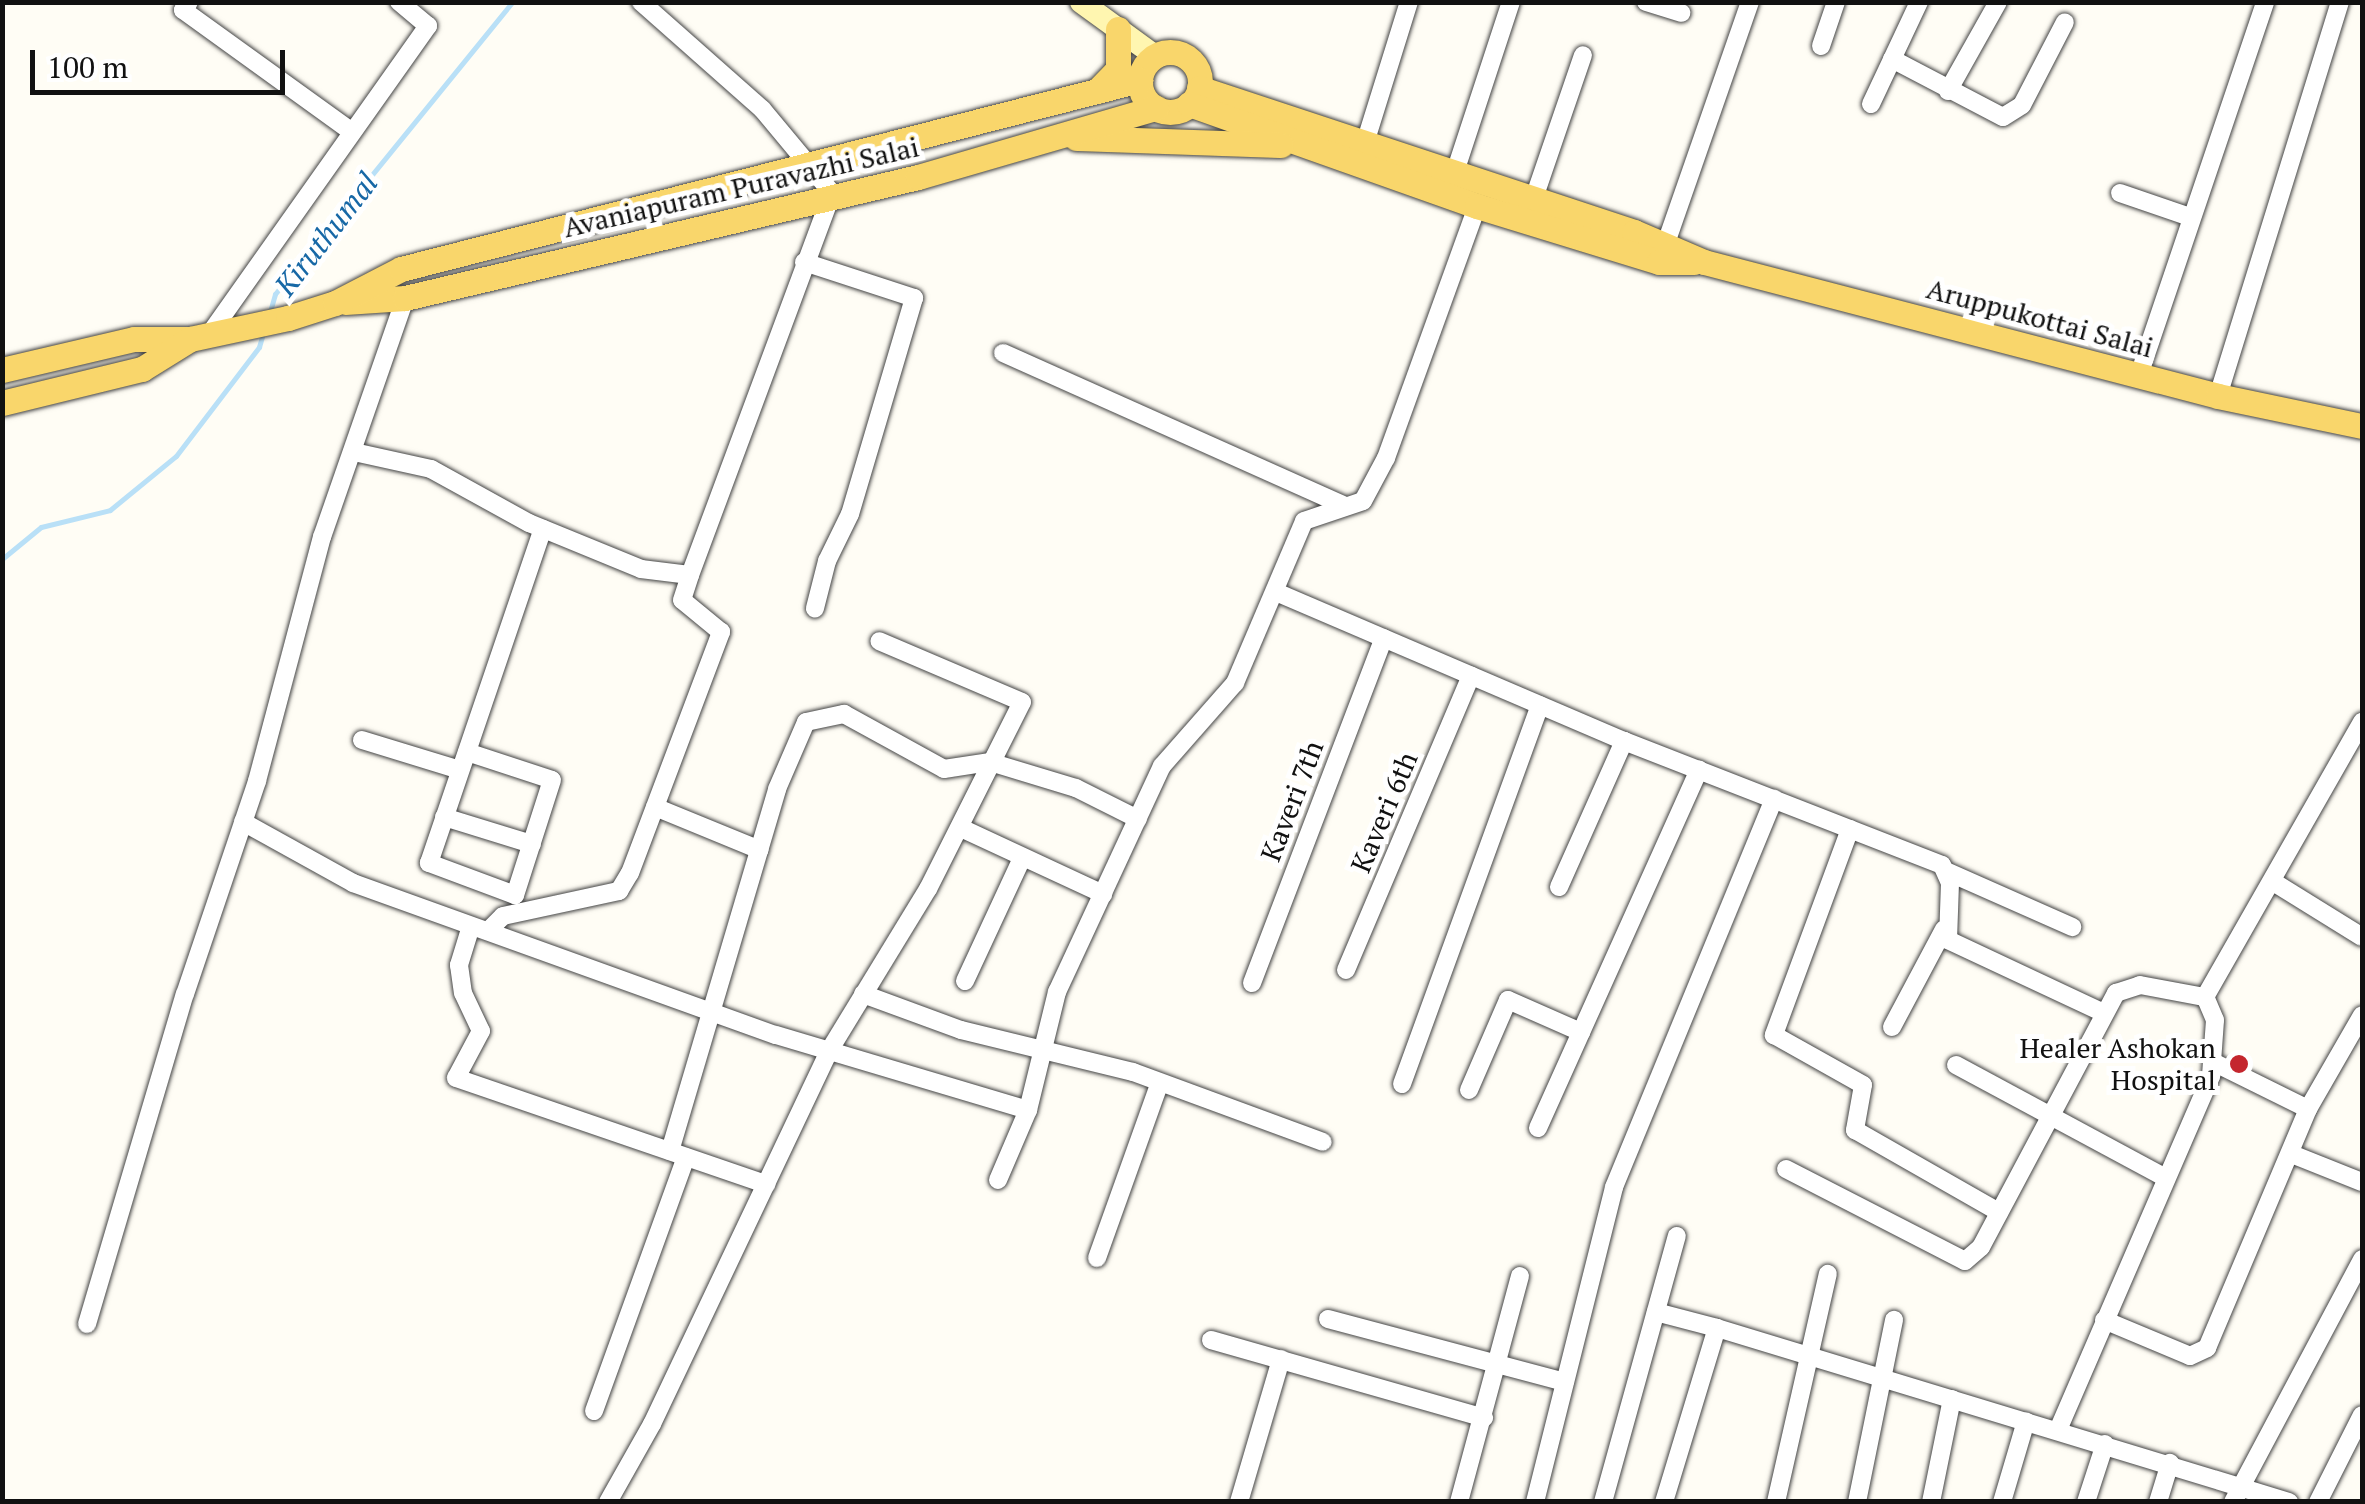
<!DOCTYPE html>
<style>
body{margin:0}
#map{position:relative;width:2365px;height:1504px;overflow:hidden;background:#fffdf5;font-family:"PT Serif",serif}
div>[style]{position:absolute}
.stream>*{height:5px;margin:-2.5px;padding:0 2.5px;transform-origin:2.5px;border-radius:2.5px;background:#b9e0f7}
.roads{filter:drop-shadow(0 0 2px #444) drop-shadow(0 0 2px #444)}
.minor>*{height:18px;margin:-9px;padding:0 9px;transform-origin:9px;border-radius:9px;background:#fff}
.secondary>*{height:22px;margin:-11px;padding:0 11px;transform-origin:11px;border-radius:11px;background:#fff6b0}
.primary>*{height:25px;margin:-12.5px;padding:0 12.5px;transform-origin:12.5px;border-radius:12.5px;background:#f9d66b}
.primary>.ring{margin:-12.5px;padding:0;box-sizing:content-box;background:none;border:25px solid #f9d66b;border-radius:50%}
.dots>*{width:28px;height:28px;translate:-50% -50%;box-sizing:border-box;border:5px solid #fff;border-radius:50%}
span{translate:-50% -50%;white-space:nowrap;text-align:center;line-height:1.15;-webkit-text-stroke:10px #fff;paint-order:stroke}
.street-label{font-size:28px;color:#111}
.poi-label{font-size:28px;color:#111}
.right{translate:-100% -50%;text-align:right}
.water-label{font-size:30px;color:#1768a6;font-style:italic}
.frame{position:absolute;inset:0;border:5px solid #111;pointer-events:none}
.scale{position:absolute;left:30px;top:50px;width:255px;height:45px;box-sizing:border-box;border:5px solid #111;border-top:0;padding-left:12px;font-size:30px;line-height:35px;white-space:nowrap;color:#111;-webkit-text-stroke:8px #fff;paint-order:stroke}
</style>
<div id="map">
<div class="stream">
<div style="left:269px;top:315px;width:22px;rotate:-74deg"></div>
<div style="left:275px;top:294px;width:376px;rotate:-50.9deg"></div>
<div style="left:2px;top:559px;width:50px;rotate:-39.4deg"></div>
<div style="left:41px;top:527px;width:71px;rotate:-13.8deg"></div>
<div style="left:110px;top:510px;width:85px;rotate:-39.3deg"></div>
<div style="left:176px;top:456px;width:137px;rotate:-52.7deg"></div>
<div style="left:259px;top:347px;width:18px;rotate:-74deg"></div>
</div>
<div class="roads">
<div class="minor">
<div style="left:189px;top:2px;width:10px;rotate:127deg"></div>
<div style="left:183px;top:10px;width:207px;rotate:35.8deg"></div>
<div style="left:1646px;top:2px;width:37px;rotate:17deg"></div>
<div style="left:1821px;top:46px;width:46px;rotate:-71.2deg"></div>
<div style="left:1892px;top:59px;width:125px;rotate:27.6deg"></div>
<div style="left:2003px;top:117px;width:22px;rotate:-32deg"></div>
<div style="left:2022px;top:105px;width:93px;rotate:-62.6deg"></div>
<div style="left:1948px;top:91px;width:102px;rotate:-60.7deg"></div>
<div style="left:1871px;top:104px;width:113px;rotate:-64.8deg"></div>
<div style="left:1365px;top:143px;width:148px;rotate:-72.7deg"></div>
<div style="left:1454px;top:175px;width:182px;rotate:-71.8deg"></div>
<div style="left:2120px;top:193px;width:74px;rotate:18.9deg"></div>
<div style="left:1533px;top:201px;width:154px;rotate:-71.1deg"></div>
<div style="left:1666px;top:243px;width:255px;rotate:-70.8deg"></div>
<div style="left:804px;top:262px;width:116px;rotate:18.1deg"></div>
<div style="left:914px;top:298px;width:225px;rotate:106.5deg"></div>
<div style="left:850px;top:514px;width:52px;rotate:116.1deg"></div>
<div style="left:827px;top:561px;width:49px;rotate:104.3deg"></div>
<div style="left:209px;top:335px;width:379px;rotate:-54.7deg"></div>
<div style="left:428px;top:26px;width:38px;rotate:-140deg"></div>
<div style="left:1003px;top:353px;width:372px;rotate:24.1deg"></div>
<div style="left:2139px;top:375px;width:394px;rotate:-71.3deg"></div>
<div style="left:2218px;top:396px;width:412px;rotate:-72.8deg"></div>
<div style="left:354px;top:452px;width:79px;rotate:12.4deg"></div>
<div style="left:431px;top:469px;width:112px;rotate:28.9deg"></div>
<div style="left:529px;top:523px;width:121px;rotate:22.3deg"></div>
<div style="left:641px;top:569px;width:49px;rotate:7deg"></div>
<div style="left:690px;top:575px;width:408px;rotate:-69.6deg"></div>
<div style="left:832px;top:193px;width:109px;rotate:-129.8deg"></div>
<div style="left:762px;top:109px;width:162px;rotate:-138.5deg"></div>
<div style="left:1276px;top:592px;width:379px;rotate:23.2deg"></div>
<div style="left:1624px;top:741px;width:341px;rotate:21.3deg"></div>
<div style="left:1942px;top:865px;width:20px;rotate:66deg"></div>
<div style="left:1950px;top:883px;width:57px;rotate:92deg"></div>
<div style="left:1948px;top:940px;width:170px;rotate:25.1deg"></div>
<div style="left:362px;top:740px;width:102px;rotate:17deg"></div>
<div style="left:467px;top:752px;width:89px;rotate:18.2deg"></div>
<div style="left:552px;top:780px;width:121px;rotate:107.8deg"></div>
<div style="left:515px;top:895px;width:92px;rotate:-159.6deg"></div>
<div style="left:429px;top:863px;width:353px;rotate:-71.2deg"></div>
<div style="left:655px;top:807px;width:113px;rotate:22.3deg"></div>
<div style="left:444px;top:817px;width:92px;rotate:17.1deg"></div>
<div style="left:243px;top:822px;width:126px;rotate:29deg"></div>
<div style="left:353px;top:883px;width:449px;rotate:19.8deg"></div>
<div style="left:776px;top:1035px;width:263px;rotate:16.6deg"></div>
<div style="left:961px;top:828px;width:157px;rotate:24.9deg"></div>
<div style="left:1850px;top:829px;width:220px;rotate:110.3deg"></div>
<div style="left:1774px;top:1035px;width:102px;rotate:29.3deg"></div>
<div style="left:1863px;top:1085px;width:46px;rotate:100.1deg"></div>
<div style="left:1855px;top:1130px;width:166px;rotate:29.7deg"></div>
<div style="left:1948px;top:872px;width:136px;rotate:23.9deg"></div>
<div style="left:2275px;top:883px;width:102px;rotate:31.8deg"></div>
<div style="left:1559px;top:887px;width:160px;rotate:-66deg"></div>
<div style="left:471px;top:926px;width:41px;rotate:107.1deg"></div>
<div style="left:459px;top:965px;width:28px;rotate:82deg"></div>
<div style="left:463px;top:993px;width:42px;rotate:64.7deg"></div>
<div style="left:481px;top:1031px;width:53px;rotate:118deg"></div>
<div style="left:456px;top:1078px;width:328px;rotate:18.9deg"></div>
<div style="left:488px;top:931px;width:21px;rotate:-45deg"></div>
<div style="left:503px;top:916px;width:119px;rotate:-12.2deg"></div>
<div style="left:619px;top:891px;width:21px;rotate:-59deg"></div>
<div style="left:630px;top:873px;width:258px;rotate:-69.3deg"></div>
<div style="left:721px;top:632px;width:50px;rotate:-140.6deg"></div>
<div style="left:682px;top:600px;width:26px;rotate:-72deg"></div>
<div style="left:1346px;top:970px;width:320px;rotate:-67deg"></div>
<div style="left:965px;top:981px;width:136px;rotate:-65.1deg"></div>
<div style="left:1252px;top:983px;width:369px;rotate:-69.1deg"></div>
<div style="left:863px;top:994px;width:104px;rotate:20.2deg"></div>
<div style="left:961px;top:1030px;width:177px;rotate:13.7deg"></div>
<div style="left:1133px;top:1072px;width:202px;rotate:20.2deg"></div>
<div style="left:1892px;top:1027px;width:111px;rotate:-62deg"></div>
<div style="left:2213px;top:1062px;width:106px;rotate:26.3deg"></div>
<div style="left:1956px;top:1065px;width:236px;rotate:28.3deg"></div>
<div style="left:1402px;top:1084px;width:403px;rotate:-70deg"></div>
<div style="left:1469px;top:1090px;width:98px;rotate:-66.6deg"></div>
<div style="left:1508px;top:1000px;width:80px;rotate:23.7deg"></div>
<div style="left:1538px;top:1128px;width:393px;rotate:-65.8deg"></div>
<div style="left:670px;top:1151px;width:377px;rotate:-73.5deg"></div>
<div style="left:777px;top:789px;width:73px;rotate:-66.6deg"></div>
<div style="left:806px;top:722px;width:39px;rotate:-12deg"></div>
<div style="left:844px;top:714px;width:114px;rotate:28.8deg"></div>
<div style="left:944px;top:769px;width:47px;rotate:-8.7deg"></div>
<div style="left:990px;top:762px;width:90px;rotate:16.8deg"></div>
<div style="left:1076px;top:788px;width:69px;rotate:26.6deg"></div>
<div style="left:2294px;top:1155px;width:73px;rotate:21.7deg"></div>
<div style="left:1786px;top:1169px;width:201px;rotate:27.2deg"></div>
<div style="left:1965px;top:1261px;width:21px;rotate:-41deg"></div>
<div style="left:1981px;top:1247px;width:288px;rotate:-62deg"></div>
<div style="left:2116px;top:993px;width:25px;rotate:-18deg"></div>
<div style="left:2140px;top:985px;width:66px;rotate:10.5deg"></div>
<div style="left:998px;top:1180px;width:76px;rotate:-66.8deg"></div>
<div style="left:1028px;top:1110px;width:122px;rotate:-76.2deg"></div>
<div style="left:1057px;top:992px;width:249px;rotate:-65.1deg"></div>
<div style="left:1162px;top:766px;width:111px;rotate:-48.7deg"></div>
<div style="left:1235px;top:683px;width:176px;rotate:-66.9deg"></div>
<div style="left:1304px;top:521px;width:62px;rotate:-18.7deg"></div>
<div style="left:1363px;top:501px;width:49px;rotate:-61.9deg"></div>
<div style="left:1386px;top:458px;width:268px;rotate:-70.1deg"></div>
<div style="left:1097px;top:1258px;width:184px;rotate:-70.3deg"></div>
<div style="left:1656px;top:1312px;width:63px;rotate:14.7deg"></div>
<div style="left:1328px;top:1319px;width:245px;rotate:14.9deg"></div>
<div style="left:2104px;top:1320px;width:93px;rotate:22.7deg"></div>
<div style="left:2190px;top:1356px;width:19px;rotate:-25deg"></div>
<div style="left:2207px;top:1348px;width:259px;rotate:-67.1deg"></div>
<div style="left:2308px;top:1109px;width:108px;rotate:-60.1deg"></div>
<div style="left:87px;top:1324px;width:344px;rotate:-73.5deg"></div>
<div style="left:185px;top:994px;width:225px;rotate:-71.3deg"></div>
<div style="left:257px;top:781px;width:253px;rotate:-75.1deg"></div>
<div style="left:322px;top:537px;width:253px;rotate:-70.8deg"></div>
<div style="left:1211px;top:1340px;width:284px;rotate:15.9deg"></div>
<div style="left:594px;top:1411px;width:270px;rotate:-70.1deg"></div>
<div style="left:2058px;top:1430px;width:386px;rotate:-66.6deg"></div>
<div style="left:2211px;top:1076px;width:56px;rotate:-85.9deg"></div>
<div style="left:2215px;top:1020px;width:25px;rotate:-113deg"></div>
<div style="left:2205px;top:997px;width:317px;rotate:-60.3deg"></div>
<div style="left:608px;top:1502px;width:90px;rotate:-60.6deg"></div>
<div style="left:652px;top:1424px;width:413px;rotate:-64.6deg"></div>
<div style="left:829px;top:1051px;width:190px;rotate:-58.6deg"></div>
<div style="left:928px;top:889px;width:209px;rotate:-63.3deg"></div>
<div style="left:1022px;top:702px;width:155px;rotate:-156.9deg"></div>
<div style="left:1239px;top:1502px;width:149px;rotate:-73.6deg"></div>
<div style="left:1459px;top:1502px;width:234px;rotate:-74.9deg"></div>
<div style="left:1535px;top:1502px;width:325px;rotate:-75.9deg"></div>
<div style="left:1614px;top:1187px;width:420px;rotate:-67.6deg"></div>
<div style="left:1603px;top:1502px;width:276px;rotate:-74.5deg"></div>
<div style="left:1664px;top:1502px;width:182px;rotate:-73.1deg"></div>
<div style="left:1717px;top:1328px;width:598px;rotate:16.92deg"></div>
<div style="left:1776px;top:1502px;width:234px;rotate:-77.2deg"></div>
<div style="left:1857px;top:1502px;width:186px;rotate:-78.5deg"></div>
<div style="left:1931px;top:1502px;width:105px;rotate:-78.5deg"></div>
<div style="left:2002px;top:1502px;width:84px;rotate:-73.5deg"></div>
<div style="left:2086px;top:1502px;width:61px;rotate:-71.9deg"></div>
<div style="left:2158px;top:1502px;width:41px;rotate:-72.9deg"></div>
<div style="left:2233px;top:1502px;width:275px;rotate:-62deg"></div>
<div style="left:2318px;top:1502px;width:97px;rotate:-63.2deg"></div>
</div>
<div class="secondary">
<div style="left:1081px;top:2px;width:92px;rotate:36.1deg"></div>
</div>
<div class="primary">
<div class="ring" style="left:1140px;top:52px;width:35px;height:35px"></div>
<div style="left:1199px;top:88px;width:458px;rotate:18.3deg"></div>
<div style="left:1634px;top:232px;width:76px;rotate:23.2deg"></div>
<div style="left:1704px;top:262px;width:531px;rotate:14.61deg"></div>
<div style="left:2218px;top:396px;width:147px;rotate:11.8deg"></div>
<div style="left:1097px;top:91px;width:30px;rotate:-46deg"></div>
<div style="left:1118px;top:69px;width:40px;rotate:-90deg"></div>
<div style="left:1189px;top:104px;width:306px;rotate:19.5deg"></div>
<div style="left:1477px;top:206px;width:190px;rotate:17.1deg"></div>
<div style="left:1659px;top:262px;width:35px"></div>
<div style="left:1076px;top:138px;width:205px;rotate:2deg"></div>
<div style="left:345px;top:302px;width:60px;rotate:-3.8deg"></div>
<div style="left:405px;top:298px;width:527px;rotate:-13.27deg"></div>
<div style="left:918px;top:177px;width:248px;rotate:-16.2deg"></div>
<div style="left:2px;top:370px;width:136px;rotate:-13.2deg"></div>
<div style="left:134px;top:339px;width:56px"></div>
<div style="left:190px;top:339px;width:100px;rotate:-12.1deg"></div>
<div style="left:288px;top:318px;width:49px;rotate:-17.7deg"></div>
<div style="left:335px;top:303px;width:74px;rotate:-27.3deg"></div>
<div style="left:401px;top:269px;width:763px;rotate:-14.35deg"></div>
<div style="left:2px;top:403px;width:144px;rotate:-13.7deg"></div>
<div style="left:142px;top:369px;width:57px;rotate:-32deg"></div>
</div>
</div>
<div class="dots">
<div style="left:2239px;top:1064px;background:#c4262e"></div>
</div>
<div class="street-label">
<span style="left:741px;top:187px;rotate:-13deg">Avaniapuram Puravazhi Salai</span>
<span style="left:2040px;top:318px;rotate:15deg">Aruppukottai Salai</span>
<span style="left:1292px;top:801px;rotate:-69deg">Kaveri 7th</span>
<span style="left:1384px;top:812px;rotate:-67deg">Kaveri 6th</span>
</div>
<div class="poi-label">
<span class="right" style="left:2216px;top:1064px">Healer Ashokan<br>Hospital</span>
</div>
<div class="water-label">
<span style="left:326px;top:234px;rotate:-52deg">Kiruthumal</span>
</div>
<div class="frame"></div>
<div class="scale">100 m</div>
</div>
